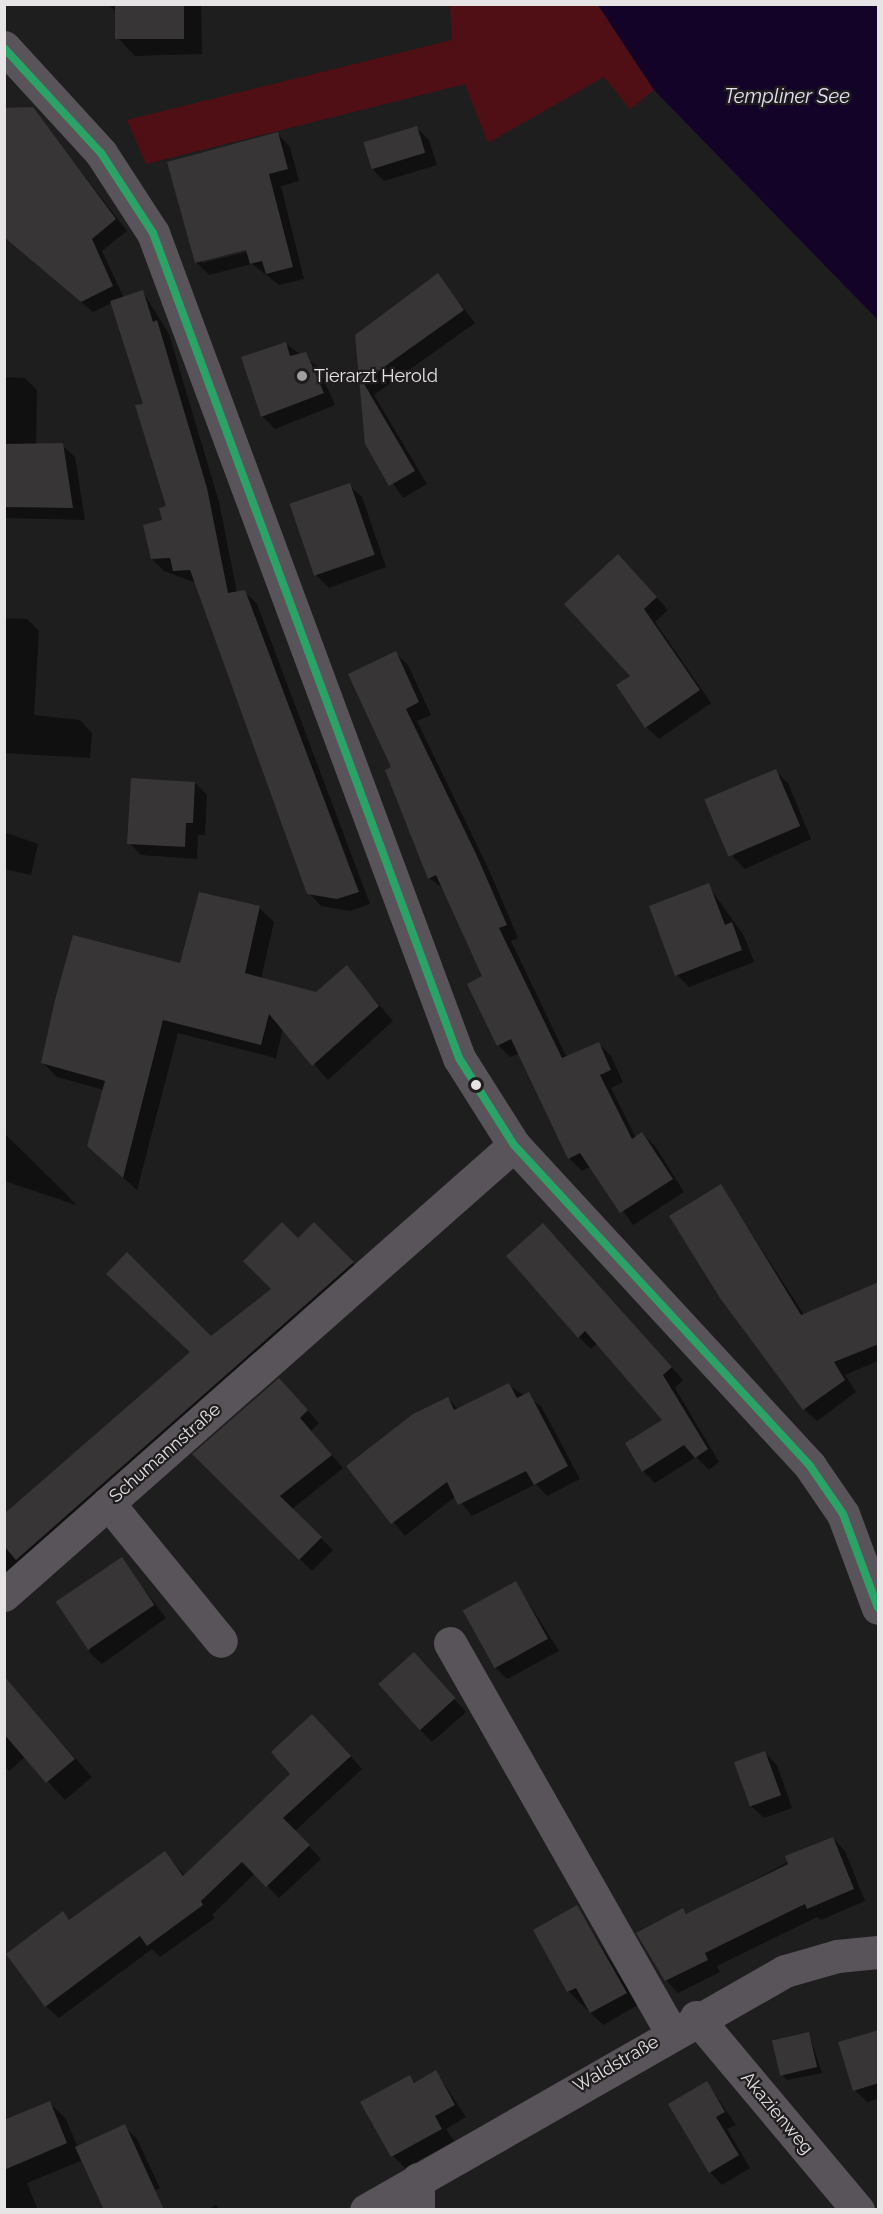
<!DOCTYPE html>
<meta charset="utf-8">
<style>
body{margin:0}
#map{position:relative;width:883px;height:2214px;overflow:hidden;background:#1f1e1f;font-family:Raleway,sans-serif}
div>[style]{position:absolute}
.green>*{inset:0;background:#4f0f15}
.water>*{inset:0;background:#130329}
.shadow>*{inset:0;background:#0007}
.building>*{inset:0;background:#373536;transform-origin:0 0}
.minor>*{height:33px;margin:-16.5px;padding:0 16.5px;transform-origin:16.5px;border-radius:16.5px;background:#59535a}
.bus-1>*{height:8px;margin:-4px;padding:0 4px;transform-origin:4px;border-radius:4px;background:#2ca366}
.dots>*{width:16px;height:16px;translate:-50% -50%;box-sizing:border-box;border:3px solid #201d1f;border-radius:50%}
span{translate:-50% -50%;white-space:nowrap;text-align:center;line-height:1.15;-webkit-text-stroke:4.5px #201d1f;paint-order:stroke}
.poi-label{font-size:18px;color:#e6e4e5}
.left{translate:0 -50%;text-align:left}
.street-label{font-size:18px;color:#e6e4e5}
.water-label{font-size:20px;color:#e6e0f5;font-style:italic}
.frame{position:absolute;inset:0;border:6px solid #e6e4e5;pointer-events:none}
</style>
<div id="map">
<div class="green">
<div style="clip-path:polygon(450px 5px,598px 5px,654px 90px,630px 109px,604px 77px,488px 143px,465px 84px,146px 164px,127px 120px,452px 40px)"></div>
</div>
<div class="water">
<div style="clip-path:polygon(598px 5px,878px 5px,878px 320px,654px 90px)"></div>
</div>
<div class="shadow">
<div style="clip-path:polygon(108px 4px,201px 4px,202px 54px,135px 56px,118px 38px,117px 13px)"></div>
<div style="clip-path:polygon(32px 108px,127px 231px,102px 251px,124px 298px,143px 292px,169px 334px,219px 502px,237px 593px,245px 592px,257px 604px,370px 904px,350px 911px,321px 906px,309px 893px,196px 583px,164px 571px,152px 559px,168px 508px,145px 405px,112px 303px,93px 312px,4px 236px)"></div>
<div style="clip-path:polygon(417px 128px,429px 140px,437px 165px,384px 181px,372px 169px)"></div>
<div style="clip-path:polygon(evenodd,278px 134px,290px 147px,299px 181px,281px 186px,304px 279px,279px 285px,252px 264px,209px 275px,196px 262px,278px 134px,253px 247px,254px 250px,202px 263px,202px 259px,253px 247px)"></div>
<div style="clip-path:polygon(438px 275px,475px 323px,374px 395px,427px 484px,403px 498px,366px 444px,356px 336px)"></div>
<div style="clip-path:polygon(286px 344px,318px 367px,335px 405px,275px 429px,262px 416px)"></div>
<div style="clip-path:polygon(4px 377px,25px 378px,37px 390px,36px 445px,62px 445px,75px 457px,85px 520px,4px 518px)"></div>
<div style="clip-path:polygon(349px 485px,362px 497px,386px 567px,329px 588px,317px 576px,292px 505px)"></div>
<div style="clip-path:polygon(630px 568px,668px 610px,655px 622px,711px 703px,659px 739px,646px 727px,632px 676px)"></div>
<div style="clip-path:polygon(4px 618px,27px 619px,39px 631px,34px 715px,80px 720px,92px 733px,90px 758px,4px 753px)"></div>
<div style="clip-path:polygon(395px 653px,408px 665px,431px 715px,417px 721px,489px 870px,518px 938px,511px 941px,567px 1058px,599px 1044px,611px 1056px,623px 1082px,611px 1088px,636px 1138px,642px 1134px,655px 1146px,684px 1192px,633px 1225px,591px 1166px,582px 1171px,569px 1158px,520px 1053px,510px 1057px,498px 1045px,484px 977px,444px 889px,429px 878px,393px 768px)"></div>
<div style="clip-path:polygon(775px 771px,788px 783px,811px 839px,745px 869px,733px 857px)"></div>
<div style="clip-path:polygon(195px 783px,207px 795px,205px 835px,198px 835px,197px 859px,141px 855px,129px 843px)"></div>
<div style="clip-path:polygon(4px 832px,38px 844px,31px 875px,4px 869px)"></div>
<div style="clip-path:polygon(708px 885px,744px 936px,754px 962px,689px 987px,677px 975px)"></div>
<div style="clip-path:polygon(259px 908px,274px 922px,261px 979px,316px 994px,347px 968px,393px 1021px,328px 1080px,283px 1028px,276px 1058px,178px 1033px,137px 1190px,104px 1161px,104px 1090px,57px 1077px,42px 1062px)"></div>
<div style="clip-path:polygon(4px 1133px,68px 1196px,76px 1205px,4px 1181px)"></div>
<div style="clip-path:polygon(721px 1186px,804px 1315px,878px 1284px,878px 1361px,845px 1375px,856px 1392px,817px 1421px,804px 1409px)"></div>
<div style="clip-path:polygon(314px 1224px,364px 1274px,4px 1591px,4px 1516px,274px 1289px,298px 1240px)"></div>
<div style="clip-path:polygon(556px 1237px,683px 1380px,675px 1388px,719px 1462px,709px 1470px,696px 1457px,655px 1483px,643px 1471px,665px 1421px,598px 1343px,591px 1349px,579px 1337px)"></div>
<div style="clip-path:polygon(508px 1385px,541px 1406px,580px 1479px,547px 1496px,536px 1484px,472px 1516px,456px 1496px,405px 1536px,348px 1466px,448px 1399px,458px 1409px)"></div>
<div style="clip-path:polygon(291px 1392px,319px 1423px,311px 1431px,343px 1468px,292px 1509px,333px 1550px,312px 1571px,194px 1454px)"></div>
<div style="clip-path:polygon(121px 1559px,166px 1618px,102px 1664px,89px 1652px)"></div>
<div style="clip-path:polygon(516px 1583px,559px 1651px,507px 1679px,495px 1667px)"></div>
<div style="clip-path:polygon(414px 1654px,466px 1712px,432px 1742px,420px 1730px)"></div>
<div style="clip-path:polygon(20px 1696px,92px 1777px,65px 1800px,25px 1757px,9px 1771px,4px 1766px,4px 1699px)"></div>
<div style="clip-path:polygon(325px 1728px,362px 1769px,295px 1831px,321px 1859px,279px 1898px,255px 1873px,212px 1915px,215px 1918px,160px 1957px,152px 1949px,59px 2018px,46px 2006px,63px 1913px,70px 1921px,165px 1853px,185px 1876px,292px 1774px)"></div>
<div style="clip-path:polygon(765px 1753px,777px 1765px,792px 1808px,764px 1818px,751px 1806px)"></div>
<div style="clip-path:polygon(833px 1838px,845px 1851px,865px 1901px,821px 1920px,817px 1917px,717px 1966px,720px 1972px,678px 1993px,666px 1980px,683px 1910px,688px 1915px)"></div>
<div style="clip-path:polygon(577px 1907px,638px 2005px,603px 2025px,568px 1991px)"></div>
<div style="clip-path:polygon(878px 2032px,878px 2099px,867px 2102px,855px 2090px)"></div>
<div style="clip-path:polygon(809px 2034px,822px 2073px,787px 2080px,781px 2074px)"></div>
<div style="clip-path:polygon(436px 2072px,466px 2117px,446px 2129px,454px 2141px,405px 2168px,393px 2156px,409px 2077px,416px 2083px)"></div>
<div style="clip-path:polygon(707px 2083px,736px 2125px,727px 2129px,750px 2168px,722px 2185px,710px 2172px)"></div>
<div style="clip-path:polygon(50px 2103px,66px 2119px,78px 2148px,124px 2126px,137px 2139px,160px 2188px,113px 2210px,83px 2160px,27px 2183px,38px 2210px,4px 2210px,4px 2121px)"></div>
<div style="clip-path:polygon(216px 2205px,220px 2210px,207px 2210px)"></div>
</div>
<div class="building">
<div style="left:115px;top:4px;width:69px;height:35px"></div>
<div style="clip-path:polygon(33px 107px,116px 219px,92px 239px,113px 286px,81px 302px,4px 237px,4px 108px)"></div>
<div style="left:417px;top:126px;width:28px;height:56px;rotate:73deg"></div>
<div style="clip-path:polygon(278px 132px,288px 169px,269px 174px,293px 267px,266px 274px,262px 261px,250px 264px,246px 250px,195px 263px,167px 162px)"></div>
<div style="clip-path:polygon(438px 273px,464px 310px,363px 382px,415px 471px,389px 486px,365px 444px,355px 335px)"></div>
<div style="clip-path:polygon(143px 290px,153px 322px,157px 320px,207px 488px,228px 593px,245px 590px,359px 892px,337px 899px,307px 894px,190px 570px,173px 571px,170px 558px,151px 559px,143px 525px,162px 520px,159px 508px,166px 506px,135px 405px,143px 404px,110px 301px)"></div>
<div style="clip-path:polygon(286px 342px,290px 356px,306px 352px,324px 393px,261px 417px,241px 357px)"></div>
<div style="clip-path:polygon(63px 443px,73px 508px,4px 507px,4px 444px)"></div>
<div style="left:350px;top:483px;width:76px;height:64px;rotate:71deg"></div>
<div style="clip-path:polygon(618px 554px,657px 597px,644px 609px,700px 690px,645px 728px,616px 685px,630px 676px,564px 604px)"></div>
<div style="clip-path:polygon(396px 651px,419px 702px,406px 709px,477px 856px,507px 925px,499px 928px,562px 1058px,599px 1042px,611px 1070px,600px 1075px,632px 1139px,642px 1132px,673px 1179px,620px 1213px,580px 1153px,568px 1159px,511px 1039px,497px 1046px,467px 984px,482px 976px,436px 875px,428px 879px,385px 770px,391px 767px,348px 674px)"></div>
<div style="left:776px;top:769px;width:62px;height:78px;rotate:67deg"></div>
<div style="clip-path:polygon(131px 778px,195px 782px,193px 823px,186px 823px,185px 847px,127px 844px)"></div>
<div style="clip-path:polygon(709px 883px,725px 925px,732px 922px,742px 950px,675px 976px,649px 906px)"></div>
<div style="clip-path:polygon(199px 892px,260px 906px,245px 973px,316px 992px,347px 965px,379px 1006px,312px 1066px,269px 1014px,261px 1045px,163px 1020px,123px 1178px,87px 1146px,105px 1081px,41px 1063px,55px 1000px,73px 935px,180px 963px)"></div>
<div style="clip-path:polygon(721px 1184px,801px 1315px,879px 1282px,879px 1344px,834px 1362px,845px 1380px,803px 1410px,720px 1298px,669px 1216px)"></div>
<div style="clip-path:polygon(282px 1222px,298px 1238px,314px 1222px,354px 1262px,16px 1560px,4px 1546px,4px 1514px,190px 1352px,106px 1274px,127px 1252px,211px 1336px,271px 1289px,243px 1261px)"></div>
<div style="clip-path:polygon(543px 1223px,672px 1367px,663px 1375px,708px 1449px,695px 1458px,684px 1445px,642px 1472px,625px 1443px,662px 1420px,585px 1331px,578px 1338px,506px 1256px)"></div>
<div style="clip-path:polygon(279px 1378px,308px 1410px,300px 1418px,332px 1455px,280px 1496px,322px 1537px,299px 1560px,192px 1454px)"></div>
<div style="clip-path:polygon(509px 1383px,517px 1398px,529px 1392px,568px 1466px,534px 1485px,526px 1471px,458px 1505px,447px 1482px,391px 1524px,346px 1466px,413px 1414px,448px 1397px,454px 1410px)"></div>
<div style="left:122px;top:1557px;width:58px;height:80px;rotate:56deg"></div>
<div style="left:516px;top:1581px;width:66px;height:61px;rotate:61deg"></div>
<div style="left:414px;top:1652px;width:62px;height:48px;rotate:48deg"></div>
<div style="clip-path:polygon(4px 1676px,75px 1759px,46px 1783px,4px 1734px)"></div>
<div style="clip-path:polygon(312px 1714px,351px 1756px,283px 1818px,310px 1845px,266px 1887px,242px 1862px,201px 1901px,203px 1905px,147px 1946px,140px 1936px,45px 2007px,6px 1954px,63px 1911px,69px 1920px,165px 1851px,183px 1876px,290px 1774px,271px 1752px)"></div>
<div style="left:765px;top:1751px;width:47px;height:33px;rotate:70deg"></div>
<div style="clip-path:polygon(833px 1837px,854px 1889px,807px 1909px,805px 1904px,705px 1953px,708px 1960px,665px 1981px,636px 1933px,683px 1908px,686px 1914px,788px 1864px,785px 1856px)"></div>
<div style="clip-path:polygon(577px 1905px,627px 1993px,590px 2013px,576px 1988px,567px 1992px,533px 1930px)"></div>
<div style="clip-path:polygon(879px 2030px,879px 2083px,853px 2091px,838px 2042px)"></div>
<div style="left:809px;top:2032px;width:36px;height:38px;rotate:77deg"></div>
<div style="clip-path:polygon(436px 2070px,455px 2105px,435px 2116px,442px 2129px,391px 2157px,360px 2102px,410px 2075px,414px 2083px)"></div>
<div style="clip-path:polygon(707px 2081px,725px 2112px,716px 2117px,739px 2155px,709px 2173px,668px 2104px)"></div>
<div style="clip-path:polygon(50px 2101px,67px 2143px,4px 2170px,4px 2120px)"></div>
<div style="clip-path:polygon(125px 2124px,164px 2210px,104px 2210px,75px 2147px)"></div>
</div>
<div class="minor">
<div style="left:4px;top:47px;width:144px;rotate:47.5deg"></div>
<div style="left:101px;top:153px;width:95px;rotate:57deg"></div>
<div style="left:153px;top:233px;width:880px;rotate:69.65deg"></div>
<div style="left:459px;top:1058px;width:103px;rotate:57.7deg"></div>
<div style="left:514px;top:1145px;width:437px;rotate:47.3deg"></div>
<div style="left:810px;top:1466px;width:58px;rotate:55.5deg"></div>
<div style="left:843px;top:1514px;width:100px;rotate:69.6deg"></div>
<div style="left:108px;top:1503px;width:178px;rotate:50.7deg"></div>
<div style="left:4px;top:1595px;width:680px;rotate:-41.42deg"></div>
<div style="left:450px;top:1643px;width:447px;rotate:60.4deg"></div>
<div style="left:696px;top:2017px;width:252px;rotate:50deg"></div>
<div style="left:366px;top:2210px;width:482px;rotate:-29.7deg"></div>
<div style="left:785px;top:1971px;width:54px;rotate:-16.1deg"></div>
<div style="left:837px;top:1956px;width:41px;rotate:-5.6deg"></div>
<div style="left:418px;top:2210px;width:31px;rotate:-90deg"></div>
</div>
<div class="bus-1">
<div style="left:4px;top:48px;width:143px;rotate:47.3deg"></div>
<div style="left:101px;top:153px;width:95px;rotate:57deg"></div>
<div style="left:153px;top:233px;width:880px;rotate:69.65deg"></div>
<div style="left:459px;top:1058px;width:103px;rotate:57.7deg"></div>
<div style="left:514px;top:1145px;width:437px;rotate:47.3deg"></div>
<div style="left:810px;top:1466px;width:58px;rotate:55.5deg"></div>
<div style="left:843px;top:1514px;width:100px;rotate:69.6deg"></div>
</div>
<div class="dots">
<div style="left:302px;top:376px;background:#a09fa0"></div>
<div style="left:476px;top:1085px;background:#e6e4e5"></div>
</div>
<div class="poi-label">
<span class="left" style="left:314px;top:376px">Tierarzt Herold</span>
</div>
<div class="street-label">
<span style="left:165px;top:1453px;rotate:-41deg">Schumannstraße</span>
<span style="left:616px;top:2064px;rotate:-30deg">Waldstraße</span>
<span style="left:777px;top:2113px;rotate:50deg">Akazienweg</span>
</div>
<div class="water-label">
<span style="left:787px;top:96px">Templiner See</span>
</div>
<div class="frame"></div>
</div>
